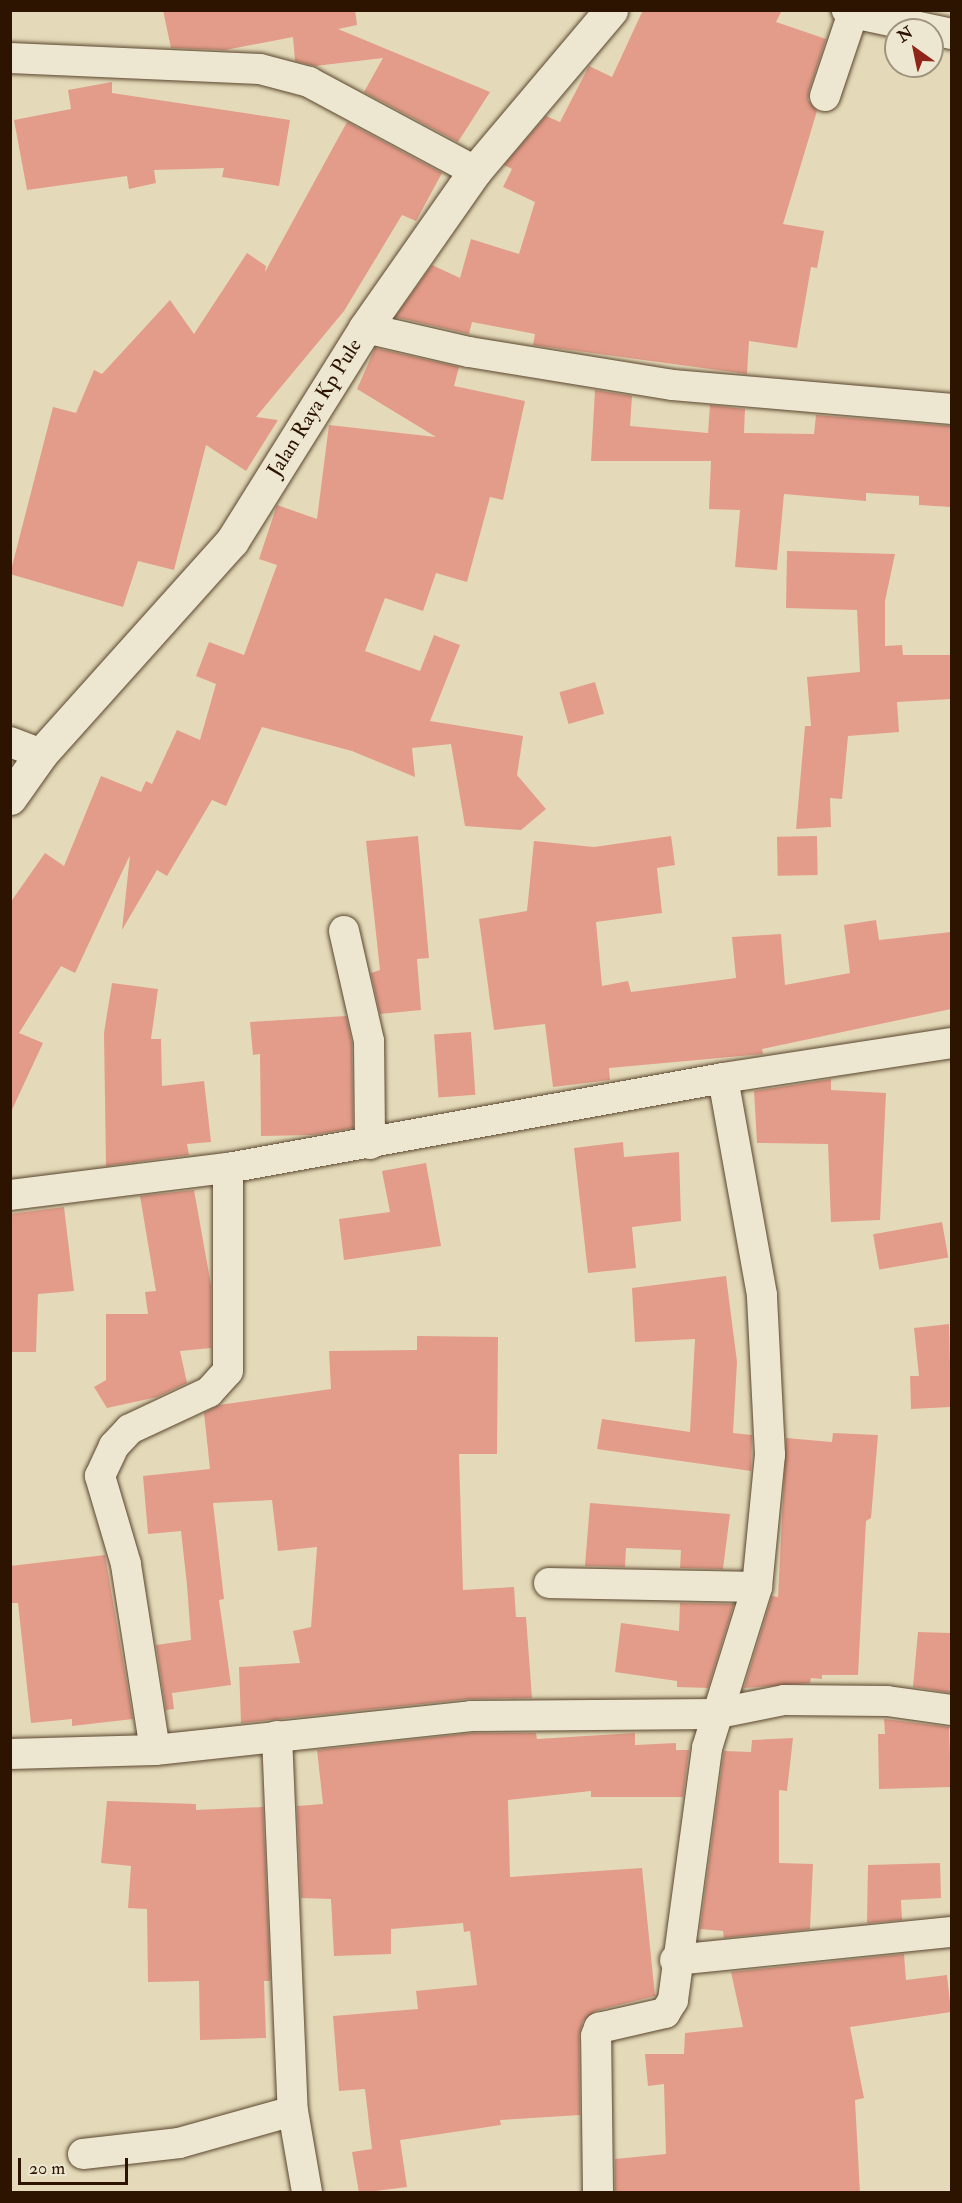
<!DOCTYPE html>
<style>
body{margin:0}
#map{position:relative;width:962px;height:2203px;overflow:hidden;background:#e4dab9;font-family:"IM FELL Double Pica",serif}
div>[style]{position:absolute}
.building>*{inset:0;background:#e39c89;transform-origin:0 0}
.roads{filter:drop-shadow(0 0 2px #5b462e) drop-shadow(0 0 2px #5b462e)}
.minor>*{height:30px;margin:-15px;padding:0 15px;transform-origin:15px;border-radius:15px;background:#ede7d2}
.tertiary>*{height:33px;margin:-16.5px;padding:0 16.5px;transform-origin:16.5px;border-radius:16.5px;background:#ede7d2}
span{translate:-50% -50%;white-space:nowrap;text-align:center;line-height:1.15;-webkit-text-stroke:4.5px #ede7d2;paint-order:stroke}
.street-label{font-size:21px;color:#2d1400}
.frame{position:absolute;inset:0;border:12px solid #2d1400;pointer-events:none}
.north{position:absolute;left:884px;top:18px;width:60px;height:60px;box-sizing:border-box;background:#ede7d2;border:2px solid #a0937e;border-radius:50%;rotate:327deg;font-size:16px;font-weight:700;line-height:24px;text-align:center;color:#2d1400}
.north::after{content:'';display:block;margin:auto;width:21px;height:27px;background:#8f2418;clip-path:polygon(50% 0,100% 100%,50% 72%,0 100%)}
.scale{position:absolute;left:18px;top:2158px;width:110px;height:27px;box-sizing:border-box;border:3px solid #2d1400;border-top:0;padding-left:8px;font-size:18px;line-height:21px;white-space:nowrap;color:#2d1400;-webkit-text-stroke:4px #ede7d2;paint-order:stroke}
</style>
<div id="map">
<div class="building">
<div style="clip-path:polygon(163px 10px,355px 10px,357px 25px,338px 29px,490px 92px,458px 142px,364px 92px,383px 58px,315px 66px,295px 61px,293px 37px,225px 50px,171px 48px)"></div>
<div style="clip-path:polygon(643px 10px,782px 10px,776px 22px,826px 39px,809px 91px,808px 100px,817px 111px,783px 224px,824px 231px,817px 268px,811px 267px,797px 348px,749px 341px,747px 374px,533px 345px,535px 334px,472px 322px,469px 334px,395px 317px,432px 265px,460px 278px,471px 239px,519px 254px,535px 202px,503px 187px,512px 169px,504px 165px,546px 116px,560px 122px,589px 66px,612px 77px)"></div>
<div style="clip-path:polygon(112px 82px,112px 93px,290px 120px,279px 186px,222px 177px,224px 168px,154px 170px,156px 183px,129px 189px,127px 176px,27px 190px,14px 120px,71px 109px,68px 90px)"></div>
<div style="clip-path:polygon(347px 122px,442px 173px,416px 221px,402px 215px,344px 311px,256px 417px,278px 420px,246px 471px,206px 445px,174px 570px,138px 561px,123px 607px,10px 574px,53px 407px,76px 413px,94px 370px,102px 374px,170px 300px,194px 334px,247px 253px,266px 266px,265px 272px)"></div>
<div style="clip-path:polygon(375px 348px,459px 367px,454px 386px,525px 401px,503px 500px,490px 497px,467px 582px,436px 573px,423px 611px,385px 598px,365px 651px,420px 671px,434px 635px,460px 645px,430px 721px,523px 736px,517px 775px,546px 809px,521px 830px,465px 826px,451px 744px,412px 748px,415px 777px,352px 751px,262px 727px,226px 806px,212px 800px,167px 876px,157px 870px,122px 930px,130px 855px,75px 973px,61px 966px,19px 1033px,43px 1043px,10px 1114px,10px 903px,45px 853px,64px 866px,101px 776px,141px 792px,146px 781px,152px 784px,177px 730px,200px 740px,216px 684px,196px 676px,209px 642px,244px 655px,277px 565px,259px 559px,277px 505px,317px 519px,329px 425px,436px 437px,357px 389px)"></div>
<div style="clip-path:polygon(595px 390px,632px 396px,630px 426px,708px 433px,710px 405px,745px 409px,744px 433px,814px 434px,816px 415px,951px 426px,951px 507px,919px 505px,919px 496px,866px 493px,866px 501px,784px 494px,777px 570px,735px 567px,740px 510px,709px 509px,711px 461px,591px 461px)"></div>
<div style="clip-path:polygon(787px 551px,895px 554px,885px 601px,885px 646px,902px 645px,903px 655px,951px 655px,951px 699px,897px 702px,899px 732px,848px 736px,842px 799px,830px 798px,831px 827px,796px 829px,805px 726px,811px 726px,807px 677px,860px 672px,857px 610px,786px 608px)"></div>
<div style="left:595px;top:682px;width:33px;height:37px;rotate:74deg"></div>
<div style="clip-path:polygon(418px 836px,429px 958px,417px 959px,421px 1010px,380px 1014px,371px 973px,380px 970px,366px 841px)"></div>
<div style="clip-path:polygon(671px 836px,675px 865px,657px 868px,662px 913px,596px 922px,602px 986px,628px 981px,631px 992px,736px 978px,732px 937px,781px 934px,785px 985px,850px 973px,844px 925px,876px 920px,879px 940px,951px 932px,951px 1009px,762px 1049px,763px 1054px,609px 1068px,610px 1080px,553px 1087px,545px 1024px,494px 1030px,479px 919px,527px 911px,534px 841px,594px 847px)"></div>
<div style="left:817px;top:836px;width:39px;height:40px;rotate:89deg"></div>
<div style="clip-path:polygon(112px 983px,158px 989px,151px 1039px,161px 1039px,162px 1086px,204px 1081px,211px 1142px,187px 1144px,189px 1155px,106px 1166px,104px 1033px)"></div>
<div style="clip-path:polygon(346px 1016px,352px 1043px,353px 1128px,313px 1135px,261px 1136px,260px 1054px,253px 1055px,250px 1022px)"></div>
<div style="left:471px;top:1032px;width:63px;height:37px;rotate:86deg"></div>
<div style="clip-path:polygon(831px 1079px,831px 1090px,886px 1093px,880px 1220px,831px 1222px,828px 1144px,757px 1143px,754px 1091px)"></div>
<div style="clip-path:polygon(623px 1142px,624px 1157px,679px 1152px,681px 1221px,632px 1227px,636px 1268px,588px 1273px,574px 1148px)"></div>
<div style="clip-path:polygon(426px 1163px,441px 1246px,344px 1260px,339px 1219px,390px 1212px,382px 1171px)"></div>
<div style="clip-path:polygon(194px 1190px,211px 1285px,211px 1348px,180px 1351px,187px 1383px,157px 1397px,107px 1408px,94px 1387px,106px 1380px,106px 1314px,148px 1314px,145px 1292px,156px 1291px,140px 1196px)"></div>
<div style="clip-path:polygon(64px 1207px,74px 1291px,38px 1294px,36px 1352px,10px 1352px,10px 1214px)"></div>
<div style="left:942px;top:1222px;width:36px;height:70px;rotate:80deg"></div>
<div style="clip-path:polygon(726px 1276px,737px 1362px,733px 1433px,752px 1435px,751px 1471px,597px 1449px,602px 1419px,690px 1432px,695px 1339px,635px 1342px,632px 1288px)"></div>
<div style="clip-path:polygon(949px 1324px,951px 1407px,911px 1409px,910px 1376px,919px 1376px,914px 1328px)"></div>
<div style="clip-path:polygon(417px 1336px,498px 1337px,497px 1454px,459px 1454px,463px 1590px,514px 1587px,516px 1617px,526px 1617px,532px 1698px,469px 1699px,241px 1723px,239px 1667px,300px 1663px,293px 1631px,311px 1627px,317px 1547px,278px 1551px,272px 1500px,213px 1503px,224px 1599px,219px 1600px,231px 1685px,172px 1693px,174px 1709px,166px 1710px,156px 1645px,191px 1640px,187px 1585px,181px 1531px,148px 1534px,143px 1476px,210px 1469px,204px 1413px,219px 1405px,331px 1389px,329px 1351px,417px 1350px)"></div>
<div style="clip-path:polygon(833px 1433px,878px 1435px,871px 1518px,866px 1521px,858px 1675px,822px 1675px,822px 1679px,811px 1678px,810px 1683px,744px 1688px,772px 1596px,778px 1597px,786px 1438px,832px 1442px)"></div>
<div style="clip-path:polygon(590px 1503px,730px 1514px,723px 1569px,680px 1568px,681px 1550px,626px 1548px,625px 1567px,585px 1566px)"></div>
<div style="clip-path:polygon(105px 1555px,133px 1719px,72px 1726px,72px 1719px,31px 1723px,18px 1603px,10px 1603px,10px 1566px)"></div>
<div style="clip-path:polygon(680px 1603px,734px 1604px,708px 1688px,677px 1687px,677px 1681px,615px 1672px,621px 1623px,679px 1631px)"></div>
<div style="clip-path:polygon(918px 1632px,951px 1633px,951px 1693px,913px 1687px)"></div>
<div style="clip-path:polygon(884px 1719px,949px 1727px,951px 1787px,879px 1789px,878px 1734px,885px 1734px)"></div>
<div style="clip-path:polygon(472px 1733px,536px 1733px,537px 1739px,635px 1733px,635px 1745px,676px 1743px,676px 1750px,689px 1750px,683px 1797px,591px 1797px,591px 1791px,508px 1800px,510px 1877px,642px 1868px,655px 1996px,595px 2011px,583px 2021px,579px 2036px,580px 2115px,500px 2120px,501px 2125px,400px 2140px,407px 2187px,359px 2193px,352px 2152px,372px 2149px,365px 2089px,339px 2091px,333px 2016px,418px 2009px,416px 1991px,477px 1985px,470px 1931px,464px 1932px,463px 1923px,391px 1929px,391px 1954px,334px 1956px,331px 1899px,301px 1898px,297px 1806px,323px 1804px,317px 1750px)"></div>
<div style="clip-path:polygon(793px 1738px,787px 1791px,779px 1790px,779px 1863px,813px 1864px,810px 1929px,724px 1938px,723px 1931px,700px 1929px,724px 1751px,751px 1752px,752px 1740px)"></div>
<div style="clip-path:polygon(107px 1801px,196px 1804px,196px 1810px,263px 1807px,270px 1966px,270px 1981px,264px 1981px,266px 2038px,200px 2040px,199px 1981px,148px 1982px,147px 1909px,128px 1908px,131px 1866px,101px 1863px)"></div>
<div style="clip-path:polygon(940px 1863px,941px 1898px,901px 1900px,902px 1920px,867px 1923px,868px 1865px)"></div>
<div style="clip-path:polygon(904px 1954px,906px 1980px,947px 1975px,951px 2012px,850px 2027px,864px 2098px,855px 2100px,860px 2193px,615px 2193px,615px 2159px,666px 2154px,664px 2084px,648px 2086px,645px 2054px,684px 2054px,685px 2033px,743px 2027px,731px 1972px)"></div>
</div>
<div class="roads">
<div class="minor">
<div style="left:853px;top:13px;width:101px;rotate:12deg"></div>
<div style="left:10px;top:58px;width:250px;rotate:2.5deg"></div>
<div style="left:260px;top:69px;width:51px;rotate:14.9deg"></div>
<div style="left:309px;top:82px;width:188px;rotate:28.2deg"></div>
<div style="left:825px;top:96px;width:88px;rotate:-71.4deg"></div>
<div style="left:853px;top:13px;width:7px;rotate:-153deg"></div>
<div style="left:365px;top:328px;width:107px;rotate:13deg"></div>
<div style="left:469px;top:352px;width:207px;rotate:9.2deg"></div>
<div style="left:673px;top:385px;width:280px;rotate:4.9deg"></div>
<div style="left:10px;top:742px;width:33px;rotate:21deg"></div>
<div style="left:344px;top:931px;width:113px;rotate:77.2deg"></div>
<div style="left:369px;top:1041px;width:103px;rotate:89.4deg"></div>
<div style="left:10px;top:1195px;width:220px;rotate:-7.1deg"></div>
<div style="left:228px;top:1168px;width:503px;rotate:-10.3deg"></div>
<div style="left:723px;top:1078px;width:232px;rotate:-8.7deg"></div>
<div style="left:549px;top:1583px;width:208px;rotate:1.1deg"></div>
<div style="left:277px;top:1736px;width:375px;rotate:87.6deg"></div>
<div style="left:293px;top:2111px;width:82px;rotate:80.2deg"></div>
<div style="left:155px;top:1750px;width:188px;rotate:-98.9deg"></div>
<div style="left:126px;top:1564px;width:92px;rotate:-106.5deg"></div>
<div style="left:100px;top:1476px;width:33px;rotate:-65deg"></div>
<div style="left:114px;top:1446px;width:23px;rotate:-47deg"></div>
<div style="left:130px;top:1429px;width:87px;rotate:-25.1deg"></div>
<div style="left:209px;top:1392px;width:28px;rotate:-48deg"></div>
<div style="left:228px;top:1371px;width:203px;rotate:-90deg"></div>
<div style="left:10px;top:1754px;width:145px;rotate:-1.6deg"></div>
<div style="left:155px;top:1750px;width:318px;rotate:-6.1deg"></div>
<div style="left:471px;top:1716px;width:243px;rotate:-0.5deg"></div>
<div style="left:714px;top:1714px;width:71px;rotate:-11.3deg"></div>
<div style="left:784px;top:1700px;width:103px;rotate:0.6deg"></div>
<div style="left:887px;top:1701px;width:66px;rotate:7.9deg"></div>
<div style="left:675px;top:1960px;width:278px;rotate:-5.8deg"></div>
<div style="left:83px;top:2154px;width:97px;rotate:-6.5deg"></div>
<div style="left:179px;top:2143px;width:118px;rotate:-15.7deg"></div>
<div style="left:598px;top:2192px;width:156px;rotate:-90.7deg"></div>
<div style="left:596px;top:2036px;width:9px;rotate:-69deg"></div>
<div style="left:599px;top:2028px;width:68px;rotate:-12.8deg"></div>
<div style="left:665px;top:2013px;width:15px;rotate:-58deg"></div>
<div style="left:673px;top:2000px;width:254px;rotate:-82.3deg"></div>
<div style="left:707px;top:1748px;width:169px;rotate:-72.7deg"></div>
<div style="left:757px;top:1587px;width:133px;rotate:-84.4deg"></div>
<div style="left:770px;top:1455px;width:160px;rotate:-92.9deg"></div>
<div style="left:762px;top:1295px;width:220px;rotate:-100.2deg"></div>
</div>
<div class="tertiary">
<div style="left:10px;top:798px;width:54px;rotate:-54.8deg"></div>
<div style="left:41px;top:754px;width:286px;rotate:-48.1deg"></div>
<div style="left:232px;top:541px;width:251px;rotate:-58deg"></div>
<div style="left:365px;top:328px;width:192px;rotate:-55deg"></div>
<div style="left:475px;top:171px;width:211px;rotate:-49.8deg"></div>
</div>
</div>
<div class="street-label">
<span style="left:315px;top:408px;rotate:-58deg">Jalan Raya Kp Pule</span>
</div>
<div class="frame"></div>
<div class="north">N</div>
<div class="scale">20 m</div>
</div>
